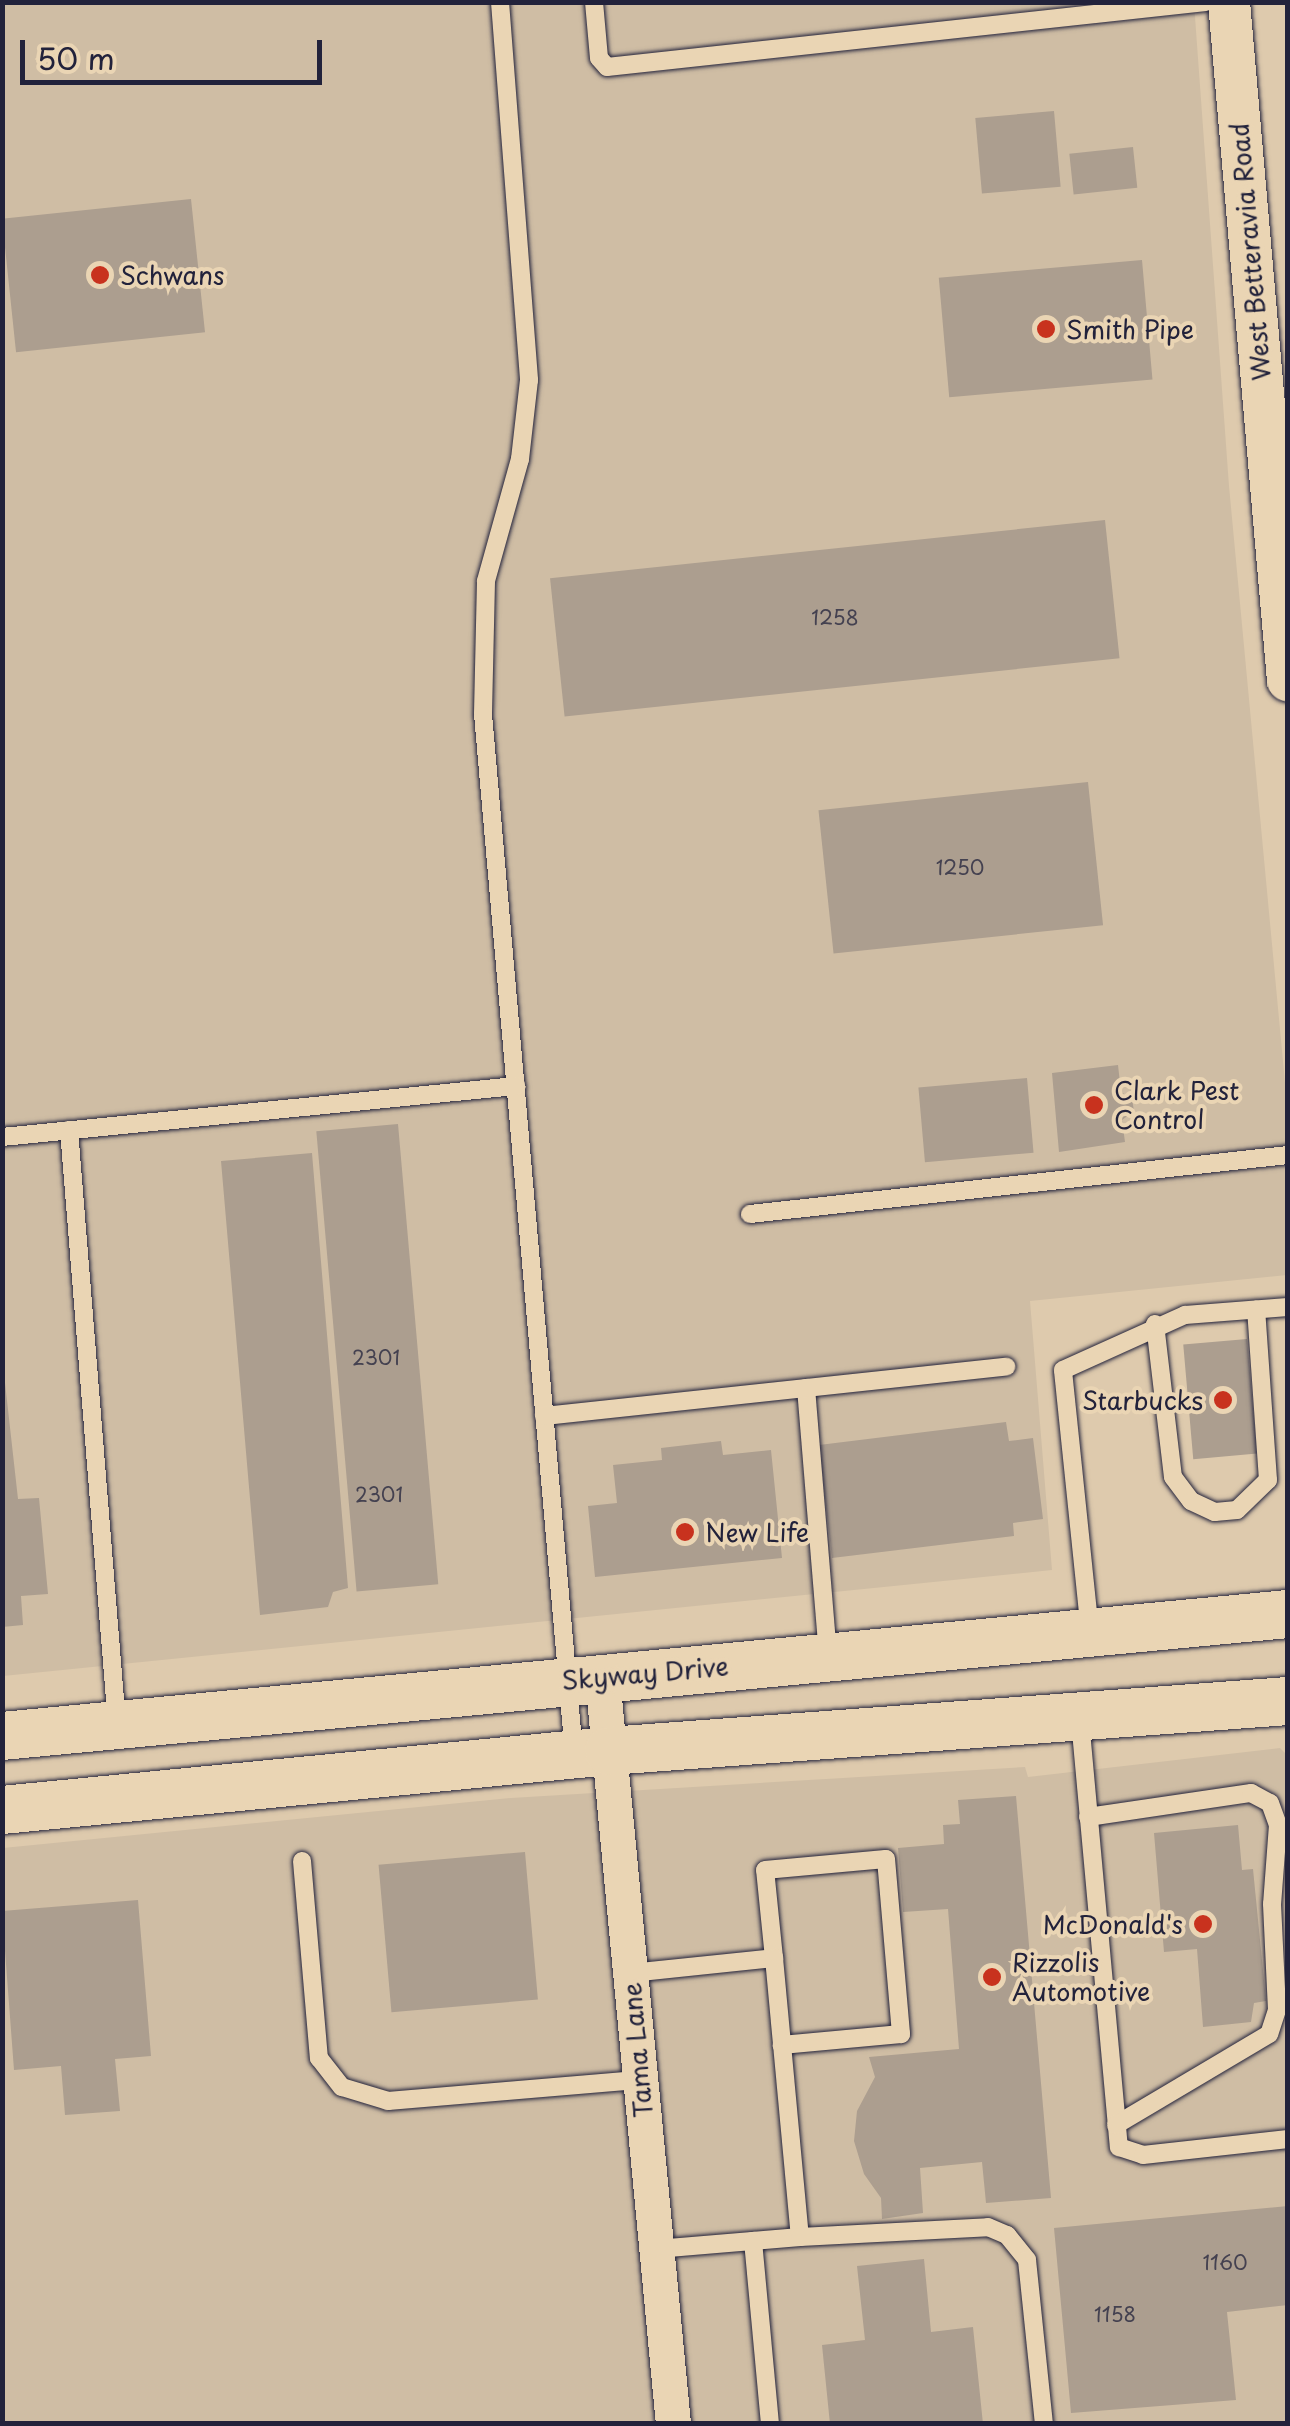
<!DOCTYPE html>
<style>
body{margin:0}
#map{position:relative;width:1290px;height:2426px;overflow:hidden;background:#decaad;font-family:"Playpen Sans",sans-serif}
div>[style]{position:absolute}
.built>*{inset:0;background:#cfbda4}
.building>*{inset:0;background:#ac9e8f;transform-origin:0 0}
.roads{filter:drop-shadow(0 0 2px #22223b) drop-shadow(0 0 2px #22223b)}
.service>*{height:18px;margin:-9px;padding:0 9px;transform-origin:9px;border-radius:9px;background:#ead5b4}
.minor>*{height:35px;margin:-17.5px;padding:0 17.5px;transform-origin:17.5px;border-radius:17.5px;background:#ead5b4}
.tertiary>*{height:42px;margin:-21px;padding:0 21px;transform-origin:21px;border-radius:21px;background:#ead5b4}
.secondary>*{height:48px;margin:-24px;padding:0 24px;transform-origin:24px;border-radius:24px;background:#ead5b4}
.dots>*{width:28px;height:28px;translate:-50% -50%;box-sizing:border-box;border:5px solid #ead5b4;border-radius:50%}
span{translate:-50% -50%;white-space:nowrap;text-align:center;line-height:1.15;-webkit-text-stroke:8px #ead5b4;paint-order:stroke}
.number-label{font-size:20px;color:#444150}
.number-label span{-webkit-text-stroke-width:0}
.street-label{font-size:25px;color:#22223b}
.poi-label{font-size:25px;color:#22223b}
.left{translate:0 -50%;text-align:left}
.right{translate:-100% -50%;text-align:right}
.frame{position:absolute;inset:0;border:5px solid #22223b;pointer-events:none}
.scale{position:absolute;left:20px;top:40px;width:302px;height:45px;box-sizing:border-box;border:5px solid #22223b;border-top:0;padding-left:12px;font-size:30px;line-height:35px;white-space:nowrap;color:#22223b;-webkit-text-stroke:8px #ead5b4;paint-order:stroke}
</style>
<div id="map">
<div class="built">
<div style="clip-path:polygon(3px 3px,1194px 3px,1229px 486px,1287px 1104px,1287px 1275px,1030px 1301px,1052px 1570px,3px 1676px)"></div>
<div style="clip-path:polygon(1280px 1748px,1287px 1755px,1287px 2423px,3px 2424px,3px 1848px,511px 1798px,1025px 1767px,1028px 1777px)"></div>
</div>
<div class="building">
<div style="left:1054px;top:111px;width:76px;height:79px;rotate:85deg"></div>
<div style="left:1133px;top:147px;width:41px;height:64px;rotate:84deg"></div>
<div style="left:191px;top:199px;width:134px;height:190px;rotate:84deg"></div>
<div style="left:1142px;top:260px;width:120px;height:204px;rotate:85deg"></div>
<div style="left:1105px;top:520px;width:139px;height:558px;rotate:84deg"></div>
<div style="left:1088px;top:782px;width:144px;height:271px;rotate:84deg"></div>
<div style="clip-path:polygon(1118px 1065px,1121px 1092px,1132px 1099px,1134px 1111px,1122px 1120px,1125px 1142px,1059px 1152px,1052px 1073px)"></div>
<div style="left:1027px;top:1078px;width:75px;height:109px;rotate:85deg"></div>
<div style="left:398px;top:1124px;width:462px;height:82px;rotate:85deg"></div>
<div style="clip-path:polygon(312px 1153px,348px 1588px,333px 1592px,328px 1607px,260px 1615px,221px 1161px)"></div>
<div style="left:1247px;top:1339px;width:115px;height:64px;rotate:85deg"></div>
<div style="clip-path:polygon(2px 1356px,18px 1499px,39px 1498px,48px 1594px,21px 1596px,23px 1625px,2px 1627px)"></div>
<div style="clip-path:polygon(1006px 1422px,1009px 1441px,1033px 1438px,1043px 1519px,1013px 1523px,1014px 1536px,832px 1558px,819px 1445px)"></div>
<div style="clip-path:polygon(721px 1441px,723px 1455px,771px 1450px,782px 1558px,595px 1577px,588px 1506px,617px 1503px,613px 1465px,662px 1460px,661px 1448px)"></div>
<div style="clip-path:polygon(1016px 1796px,1051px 2198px,986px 2203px,982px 2162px,920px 2168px,923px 2213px,882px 2219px,881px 2198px,864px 2174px,854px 2141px,857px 2111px,875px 2077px,869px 2057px,959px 2049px,948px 1909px,903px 1912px,898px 1848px,944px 1844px,943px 1825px,960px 1824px,958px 1800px)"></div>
<div style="clip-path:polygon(1238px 1825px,1242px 1870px,1253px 1869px,1266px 2001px,1254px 2003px,1251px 2022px,1203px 2027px,1197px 1949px,1164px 1952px,1154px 1833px)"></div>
<div style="left:525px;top:1852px;width:148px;height:147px;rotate:85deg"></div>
<div style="clip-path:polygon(138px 1900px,151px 2056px,115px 2059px,120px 2111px,65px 2115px,61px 2066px,14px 2070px,2px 1911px)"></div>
<div style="clip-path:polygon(1288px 2206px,1288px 2305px,1227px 2312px,1236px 2400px,1071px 2413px,1054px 2228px)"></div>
<div style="clip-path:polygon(924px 2259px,931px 2332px,973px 2327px,983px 2424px,830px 2424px,822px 2345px,865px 2340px,857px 2266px)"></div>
</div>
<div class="roads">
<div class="service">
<div style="left:500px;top:2px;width:379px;rotate:85.6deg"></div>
<div style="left:529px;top:380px;width:80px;rotate:96.5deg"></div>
<div style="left:520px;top:459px;width:127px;rotate:105.6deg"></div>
<div style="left:486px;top:581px;width:133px;rotate:91.3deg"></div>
<div style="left:483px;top:714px;width:1044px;rotate:85deg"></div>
<div style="left:594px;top:2px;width:56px;rotate:84.9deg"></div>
<div style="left:599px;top:58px;width:12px;rotate:48deg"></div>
<div style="left:607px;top:67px;width:602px;rotate:-6.2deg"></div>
<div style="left:69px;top:1130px;width:596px;rotate:85.38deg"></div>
<div style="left:2px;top:1137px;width:517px;rotate:-5.67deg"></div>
<div style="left:750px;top:1214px;width:541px;rotate:-6.26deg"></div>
<div style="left:1155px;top:1324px;width:154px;rotate:83.3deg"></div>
<div style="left:1173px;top:1477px;width:30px;rotate:53deg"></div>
<div style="left:1191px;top:1501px;width:26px;rotate:25deg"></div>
<div style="left:1215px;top:1512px;width:22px;rotate:-5deg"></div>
<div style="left:1237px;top:1510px;width:43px;rotate:-44.1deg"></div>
<div style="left:1268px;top:1480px;width:171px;rotate:-94deg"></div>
<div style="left:806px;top:1388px;width:268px;rotate:85.3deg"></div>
<div style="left:544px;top:1416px;width:465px;rotate:-6.1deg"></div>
<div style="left:1090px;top:1632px;width:263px;rotate:-95.9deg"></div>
<div style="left:1063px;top:1370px;width:134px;rotate:-24.3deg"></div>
<div style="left:1185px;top:1315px;width:103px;rotate:-4.4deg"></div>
<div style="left:1080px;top:1720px;width:429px;rotate:84.8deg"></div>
<div style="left:1119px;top:2147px;width:25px;rotate:18deg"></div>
<div style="left:1143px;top:2155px;width:146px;rotate:-6.3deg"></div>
<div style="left:1088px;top:1817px;width:165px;rotate:-8.4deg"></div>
<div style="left:1251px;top:1793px;width:21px;rotate:28deg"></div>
<div style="left:1270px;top:1803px;width:23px;rotate:70deg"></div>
<div style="left:1278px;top:1825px;width:79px;rotate:94.3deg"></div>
<div style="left:1272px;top:1904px;width:106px;rotate:87.3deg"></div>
<div style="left:1277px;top:2010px;width:25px;rotate:108deg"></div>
<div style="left:1269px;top:2034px;width:178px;rotate:149.3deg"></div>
<div style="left:302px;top:1861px;width:198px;rotate:85.1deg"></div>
<div style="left:319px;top:2058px;width:37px;rotate:52deg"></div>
<div style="left:342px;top:2087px;width:48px;rotate:16.9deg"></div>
<div style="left:388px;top:2101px;width:253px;rotate:-4.8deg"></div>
<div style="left:774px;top:1958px;width:88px;rotate:-95.8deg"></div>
<div style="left:765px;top:1870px;width:121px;rotate:-5.2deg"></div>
<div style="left:886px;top:1859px;width:176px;rotate:85.1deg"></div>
<div style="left:901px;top:2034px;width:120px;rotate:174.7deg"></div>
<div style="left:630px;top:1973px;width:145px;rotate:-5.9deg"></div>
<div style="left:774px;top:1958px;width:280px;rotate:84.7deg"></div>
<div style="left:800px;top:2237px;width:144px;rotate:175.2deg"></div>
<div style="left:800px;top:2237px;width:188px;rotate:-3deg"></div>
<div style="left:988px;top:2227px;width:21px;rotate:23deg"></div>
<div style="left:1007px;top:2235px;width:32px;rotate:51deg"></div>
<div style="left:1027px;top:2260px;width:165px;rotate:84.1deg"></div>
<div style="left:753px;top:2241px;width:184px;rotate:84.7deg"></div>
</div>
<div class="minor">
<div style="left:602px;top:1677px;width:750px;rotate:84.57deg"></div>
</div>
<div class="tertiary">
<div style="left:1229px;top:2px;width:681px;rotate:85.03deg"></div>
</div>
<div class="secondary">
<div style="left:2px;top:1736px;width:1292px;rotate:-5.42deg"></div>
<div style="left:2px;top:1810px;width:610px;rotate:-5.55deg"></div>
<div style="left:609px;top:1751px;width:681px;rotate:-4.21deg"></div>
</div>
</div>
<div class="dots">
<div style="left:100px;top:275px;background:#c8321e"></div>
<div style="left:1046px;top:329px;background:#c8321e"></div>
<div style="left:1094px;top:1105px;background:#c8321e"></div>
<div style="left:1223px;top:1400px;background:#c8321e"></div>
<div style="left:685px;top:1532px;background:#c8321e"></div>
<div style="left:1203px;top:1924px;background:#c8321e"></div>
<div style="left:992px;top:1977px;background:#c8321e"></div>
</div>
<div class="number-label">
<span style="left:835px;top:617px">1258</span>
<span style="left:960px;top:867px">1250</span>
<span style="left:376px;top:1357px">2301</span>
<span style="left:379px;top:1494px">2301</span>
<span style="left:1225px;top:2262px">1160</span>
<span style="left:1115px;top:2314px">1158</span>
</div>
<div class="street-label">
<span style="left:1250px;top:252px;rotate:-95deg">West Betteravia Road</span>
<span style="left:645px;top:1673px;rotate:-5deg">Skyway Drive</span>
<span style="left:637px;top:2050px;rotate:-95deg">Tama Lane</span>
</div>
<div class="poi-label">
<span class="left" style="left:120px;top:275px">Schwans</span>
<span class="left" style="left:1066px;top:329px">Smith Pipe</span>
<span class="left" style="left:1114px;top:1105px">Clark Pest<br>Control</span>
<span class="right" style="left:1203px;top:1400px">Starbucks</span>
<span class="left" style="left:705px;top:1532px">New Life</span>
<span class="right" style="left:1183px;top:1924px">McDonald's</span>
<span class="left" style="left:1012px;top:1977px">Rizzolis<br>Automotive</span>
</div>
<div class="frame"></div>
<div class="scale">50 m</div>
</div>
